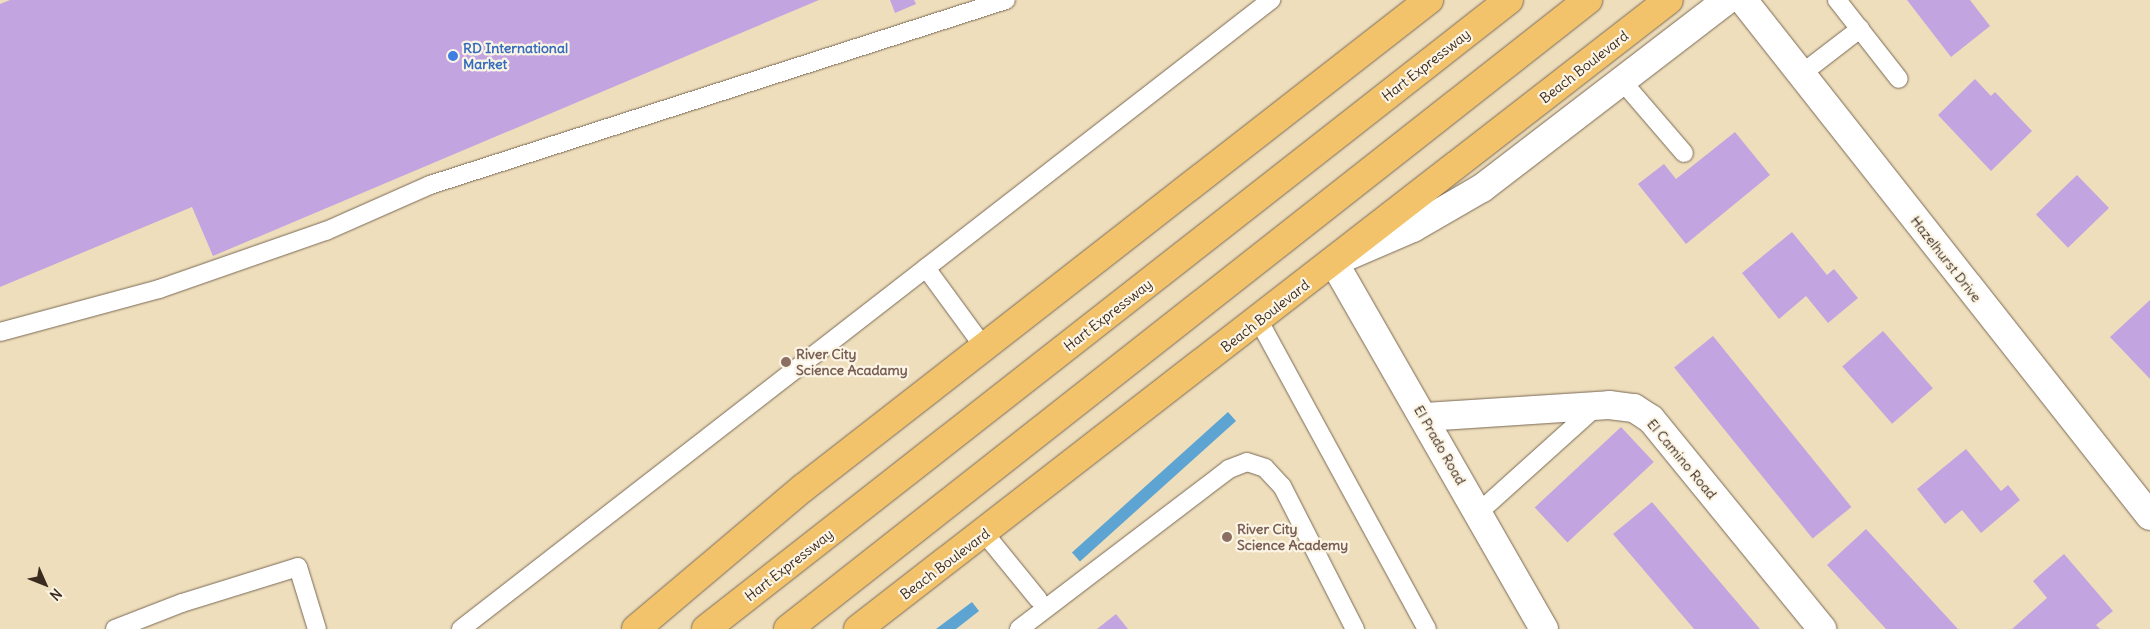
<!DOCTYPE html>
<style>
body{margin:0}
#map{position:relative;width:2150px;height:629px;overflow:hidden;background:#eedebc;font-family:Delius,sans-serif}
div>[style]{position:absolute}
.water>*{inset:0;background:#5da4d3;transform-origin:0 0}
.building>*{inset:0;background:#c2a5e0;transform-origin:0 0}
.roads{filter:drop-shadow(0 0 1px #7a6955) drop-shadow(0 0 1px #7a6955)}
.lane>*{height:18px;margin:-9px;padding:0 9px;transform-origin:9px;border-radius:9px;background:#fff}
.street>*{height:28px;margin:-14px;padding:0 14px;transform-origin:14px;border-radius:14px;background:#fff}
.highway>*{height:28px;margin:-14px;padding:0 14px;transform-origin:14px;border-radius:14px;background:#f2c36a}
.dots>*{width:14px;height:14px;translate:-50% -50%;box-sizing:border-box;border:2px solid #fcf5e5;border-radius:50%}
span{translate:-50% -50%;white-space:nowrap;text-align:center;line-height:1.15;-webkit-text-stroke:4.5px #fcf5e5;paint-order:stroke}
.shop-label{font-size:14px;color:#366cbe;font-weight:700}
.left{translate:0 -50%;text-align:left}
.street-label{font-size:14px;color:#3b2a1e}
.education-label{font-size:14px;color:#785e54;font-weight:700}
.north{position:absolute;left:20px;top:559px;width:50px;height:50px;-webkit-text-stroke:4px #fcf5e5;paint-order:stroke;rotate:134deg;font-size:14px;font-weight:700;line-height:20px;text-align:center;color:#3b2a1e}
.north::after{content:'';display:block;margin:auto;width:18px;height:22px;background:#3b2a1e;clip-path:polygon(50% 0,100% 100%,50% 72%,0 100%)}
</style>
<div id="map">
<div class="water">
<div style="left:1228px;top:412px;width:12px;height:210px;rotate:48deg"></div>
<div style="clip-path:polygon(972px 602px,979px 611px,956px 629px,936px 629px)"></div>
</div>
<div class="building">
<div style="clip-path:polygon(10px 0,819px 0,213px 256px,192px 207px,0 287px,0 4px)"></div>
<div style="clip-path:polygon(890px 0,914px 0,916px 4px,895px 13px)"></div>
<div style="clip-path:polygon(1907px 0,1970px 0,1990px 26px,1951px 57px)"></div>
<div style="clip-path:polygon(1975px 79px,1991px 96px,1995px 92px,2032px 131px,1991px 171px,1938px 115px)"></div>
<div style="clip-path:polygon(1735px 132px,1770px 175px,1686px 244px,1638px 184px,1664px 164px,1676px 179px)"></div>
<div style="left:2077px;top:175px;width:46px;height:57px;rotate:46deg"></div>
<div style="clip-path:polygon(1792px 232px,1827px 275px,1834px 269px,1858px 298px,1828px 323px,1806px 296px,1779px 319px,1742px 273px)"></div>
<div style="clip-path:polygon(2150px 300px,2150px 379px,2110px 337px)"></div>
<div style="left:1883px;top:331px;width:76px;height:54px;rotate:49deg"></div>
<div style="left:1713px;top:336px;width:220px;height:50px;rotate:51deg"></div>
<div style="left:1621px;top:427px;width:48px;height:118px;rotate:47deg"></div>
<div style="clip-path:polygon(1966px 449px,2001px 491px,2008px 485px,2020px 500px,1981px 533px,1962px 510px,1945px 524px,1917px 489px)"></div>
<div style="clip-path:polygon(1652px 502px,1760px 629px,1694px 629px,1613px 534px)"></div>
<div style="clip-path:polygon(1866px 529px,1958px 629px,1886px 629px,1827px 565px)"></div>
<div style="clip-path:polygon(2064px 554px,2113px 611px,2096px 625px,2100px 629px,2012px 629px,2047px 598px,2033px 581px)"></div>
<div style="clip-path:polygon(1116px 614px,1128px 629px,1097px 629px)"></div>
</div>
<div class="roads">
<div class="lane">
<div style="left:1837px;top:0;width:100px;rotate:51.9deg"></div>
<div style="left:1800px;top:75px;width:76px;rotate:-37.5deg"></div>
<div style="left:1622px;top:81px;width:95px;rotate:49.3deg"></div>
<div style="left:926px;top:268px;width:97px;rotate:53.8deg"></div>
<div style="left:1259px;top:321px;width:351px;rotate:61.4deg"></div>
<div style="left:0;top:332px;width:165px;rotate:-15.1deg"></div>
<div style="left:159px;top:289px;width:177px;rotate:-19.2deg"></div>
<div style="left:326px;top:231px;width:114px;rotate:-23.9deg"></div>
<div style="left:430px;top:185px;width:605px;rotate:-17.81deg"></div>
<div style="left:1478px;top:513px;width:160px;rotate:-42deg"></div>
<div style="left:985px;top:534px;width:84px;rotate:50.8deg"></div>
<div style="left:115px;top:629px;width:72px;rotate:-21.2deg"></div>
<div style="left:182px;top:603px;width:121px;rotate:-17.2deg"></div>
<div style="left:298px;top:567px;width:65px;rotate:73deg"></div>
<div style="left:461px;top:629px;width:1026px;rotate:-37.83deg"></div>
<div style="left:1019px;top:629px;width:264px;rotate:-37.3deg"></div>
<div style="left:1229px;top:469px;width:19px;rotate:-21deg"></div>
<div style="left:1247px;top:462px;width:19px;rotate:18deg"></div>
<div style="left:1265px;top:468px;width:25px;rotate:47deg"></div>
<div style="left:1282px;top:486px;width:161px;rotate:63deg"></div>
</div>
<div class="street">
<div style="left:1743px;top:0;width:657px;rotate:51.74deg"></div>
<div style="left:1425px;top:417px;width:184px;rotate:-3.7deg"></div>
<div style="left:1609px;top:405px;width:25px;rotate:7deg"></div>
<div style="left:1634px;top:408px;width:20px;rotate:33deg"></div>
<div style="left:1651px;top:419px;width:271px;rotate:50.8deg"></div>
<div style="left:1544px;top:629px;width:423px;rotate:-119.8deg"></div>
<div style="left:1334px;top:262px;width:86px;rotate:-23.3deg"></div>
<div style="left:1413px;top:228px;width:80px;rotate:-30.1deg"></div>
<div style="left:1482px;top:188px;width:309px;rotate:-37.5deg"></div>
</div>
<div class="highway">
<div style="left:636px;top:629px;width:219px;rotate:-40.2deg"></div>
<div style="left:803px;top:488px;width:794px;rotate:-37.94deg"></div>
<div style="left:706px;top:629px;width:1020px;rotate:-38.07deg"></div>
<div style="left:788px;top:629px;width:1018px;rotate:-38.18deg"></div>
<div style="left:858px;top:629px;width:1026px;rotate:-37.8deg"></div>
</div>
</div>
<div class="dots">
<div style="left:453px;top:56px;background:#3f7fe0"></div>
<div style="left:786px;top:362px;background:#8d6e63"></div>
<div style="left:1227px;top:537px;background:#8d6e63"></div>
</div>
<div class="shop-label">
<span class="left" style="left:463px;top:56px">RD International<br>Market</span>
</div>
<div class="street-label">
<span style="left:1426px;top:65px;rotate:-38deg">Hart Expressway</span>
<span style="left:1584px;top:67px;rotate:-38deg">Beach Boulevard</span>
<span style="left:1946px;top:259px;rotate:52deg">Hazelhurst Drive</span>
<span style="left:1108px;top:315px;rotate:-38deg">Hart Expressway</span>
<span style="left:1265px;top:316px;rotate:-38deg">Beach Boulevard</span>
<span style="left:1440px;top:445px;rotate:60deg">El Prado Road</span>
<span style="left:1682px;top:459px;rotate:50deg">El Camino Road</span>
<span style="left:945px;top:564px;rotate:-37deg">Beach Boulevard</span>
<span style="left:789px;top:565px;rotate:-38deg">Hart Expressway</span>
</div>
<div class="education-label">
<span class="left" style="left:796px;top:362px">River City<br>Science Acadamy</span>
<span class="left" style="left:1237px;top:537px">River City<br>Science Academy</span>
</div>
<div class="north">N</div>
</div>
